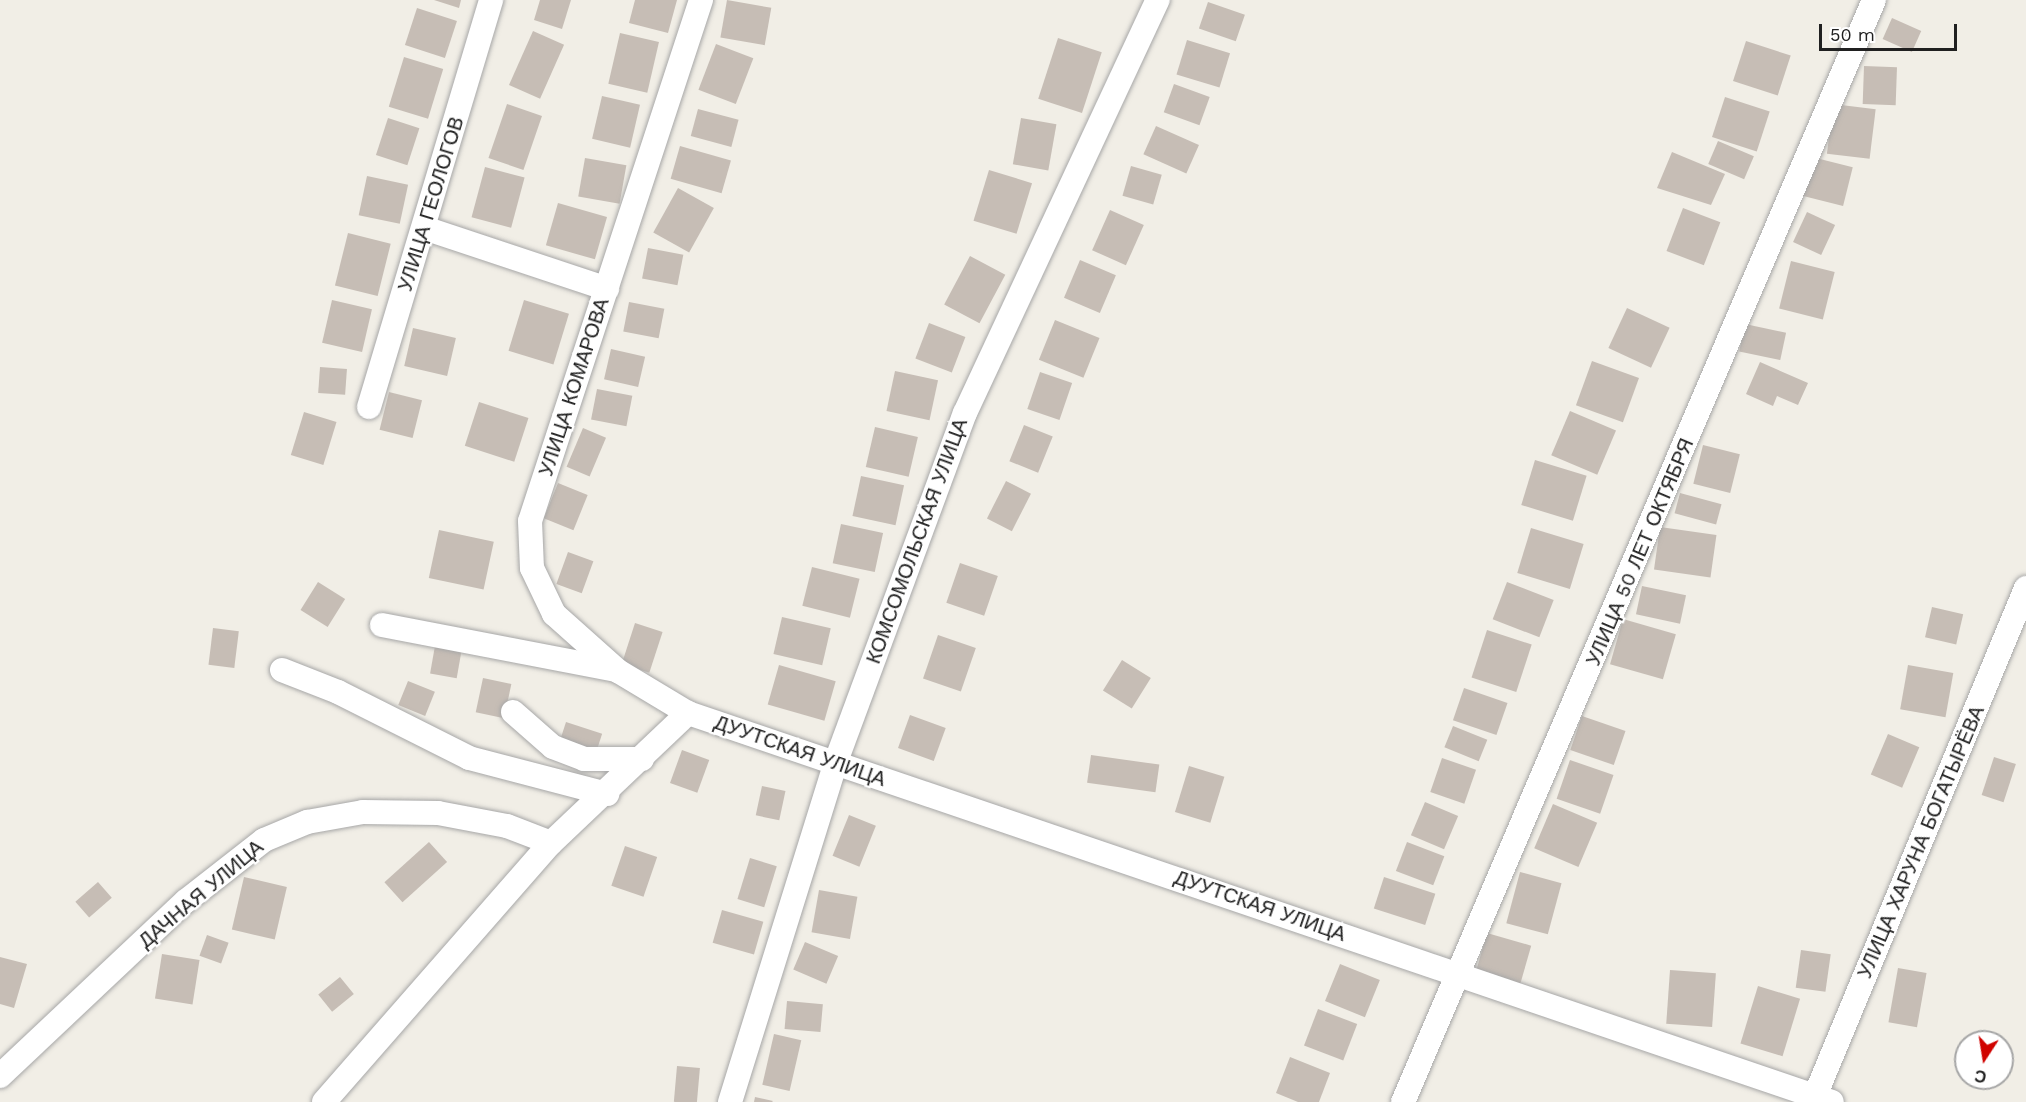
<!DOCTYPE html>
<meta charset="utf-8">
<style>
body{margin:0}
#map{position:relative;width:2026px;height:1102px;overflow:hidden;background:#f1eee6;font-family:"Work Sans",sans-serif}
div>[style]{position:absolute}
.building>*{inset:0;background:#c6bdb5;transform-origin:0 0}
.roads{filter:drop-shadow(0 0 2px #a7a7a7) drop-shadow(0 0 2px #a7a7a7)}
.minor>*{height:24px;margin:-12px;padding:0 12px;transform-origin:12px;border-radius:12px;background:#fff}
span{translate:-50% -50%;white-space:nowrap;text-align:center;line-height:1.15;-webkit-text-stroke:4.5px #fff;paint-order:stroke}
.street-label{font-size:20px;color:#202020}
.north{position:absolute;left:1954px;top:1030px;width:60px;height:60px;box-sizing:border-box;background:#fff;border:2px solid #a6a6a6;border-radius:50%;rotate:192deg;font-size:16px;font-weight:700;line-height:24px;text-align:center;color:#202020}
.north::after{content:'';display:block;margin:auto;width:21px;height:27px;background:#d00300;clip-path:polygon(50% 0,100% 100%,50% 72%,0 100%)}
.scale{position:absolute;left:1819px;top:24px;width:138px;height:27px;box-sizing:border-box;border:3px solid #202020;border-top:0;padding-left:8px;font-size:18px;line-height:21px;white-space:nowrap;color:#202020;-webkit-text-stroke:4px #fff;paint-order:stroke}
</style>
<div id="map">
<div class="building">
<div style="clip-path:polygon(434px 0,461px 0,459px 8px)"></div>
<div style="clip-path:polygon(540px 0,571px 0,562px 29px,534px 20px)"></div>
<div style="clip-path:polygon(635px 0,677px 0,668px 33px,629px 23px)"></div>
<div style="left:727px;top:0;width:45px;height:38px;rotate:10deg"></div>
<div style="left:1208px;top:2px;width:39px;height:28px;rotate:19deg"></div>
<div style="left:417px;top:8px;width:42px;height:39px;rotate:18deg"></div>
<div style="left:1892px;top:18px;width:32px;height:23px;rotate:24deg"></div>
<div style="left:533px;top:31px;width:34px;height:59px;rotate:24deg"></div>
<div style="left:620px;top:33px;width:40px;height:52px;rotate:13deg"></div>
<div style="left:1058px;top:38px;width:46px;height:64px;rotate:18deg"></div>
<div style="left:1187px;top:40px;width:45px;height:36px;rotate:17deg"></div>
<div style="left:1746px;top:41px;width:47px;height:42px;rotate:18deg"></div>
<div style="left:716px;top:44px;width:40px;height:49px;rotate:21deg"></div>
<div style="left:404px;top:57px;width:41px;height:52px;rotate:17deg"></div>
<div style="left:1864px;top:66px;width:33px;height:38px;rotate:2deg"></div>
<div style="left:1174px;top:84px;width:38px;height:30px;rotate:20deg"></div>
<div style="left:602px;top:96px;width:39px;height:44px;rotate:13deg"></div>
<div style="left:1725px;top:97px;width:47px;height:42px;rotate:18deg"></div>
<div style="left:507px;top:104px;width:37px;height:57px;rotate:19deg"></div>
<div style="left:1833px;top:104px;width:43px;height:50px;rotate:7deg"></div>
<div style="left:698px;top:109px;width:42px;height:28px;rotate:15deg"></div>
<div style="left:388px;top:118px;width:33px;height:39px;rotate:18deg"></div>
<div style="left:1021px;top:118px;width:36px;height:47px;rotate:10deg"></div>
<div style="left:1156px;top:126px;width:47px;height:31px;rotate:24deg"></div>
<div style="left:1718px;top:141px;width:39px;height:25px;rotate:23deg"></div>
<div style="left:680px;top:146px;width:53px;height:34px;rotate:16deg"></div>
<div style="clip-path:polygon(1672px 152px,1725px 174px,1711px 205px,1657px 188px)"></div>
<div style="left:1812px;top:157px;width:42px;height:40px;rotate:14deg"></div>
<div style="left:585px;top:158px;width:42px;height:39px;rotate:10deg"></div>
<div style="left:1131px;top:166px;width:32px;height:31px;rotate:16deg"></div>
<div style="left:485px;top:167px;width:41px;height:52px;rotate:15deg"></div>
<div style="left:989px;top:170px;width:45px;height:53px;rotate:17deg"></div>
<div style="left:367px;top:176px;width:42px;height:40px;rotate:12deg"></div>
<div style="left:678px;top:188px;width:41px;height:51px;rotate:29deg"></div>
<div style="left:558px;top:203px;width:51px;height:44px;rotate:16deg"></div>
<div style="left:1683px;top:208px;width:40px;height:46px;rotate:21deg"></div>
<div style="left:1110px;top:210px;width:37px;height:44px;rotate:24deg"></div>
<div style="left:1807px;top:212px;width:31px;height:33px;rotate:25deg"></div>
<div style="left:348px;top:233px;width:44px;height:54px;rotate:14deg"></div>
<div style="left:648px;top:248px;width:36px;height:31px;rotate:11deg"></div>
<div style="left:970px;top:256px;width:40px;height:55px;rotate:28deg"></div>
<div style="left:1080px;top:260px;width:39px;height:41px;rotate:23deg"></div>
<div style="left:1791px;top:261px;width:45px;height:49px;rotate:14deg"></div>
<div style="left:332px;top:300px;width:41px;height:44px;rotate:13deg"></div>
<div style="left:524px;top:300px;width:47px;height:53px;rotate:17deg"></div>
<div style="left:629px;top:302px;width:36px;height:30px;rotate:11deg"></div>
<div style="left:1627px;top:308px;width:47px;height:44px;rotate:25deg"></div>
<div style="left:1055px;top:320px;width:48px;height:43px;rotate:22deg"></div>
<div style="left:929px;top:323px;width:39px;height:38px;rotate:21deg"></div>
<div style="left:1745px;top:324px;width:42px;height:28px;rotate:12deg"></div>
<div style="left:413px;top:328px;width:44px;height:39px;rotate:13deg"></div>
<div style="left:611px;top:349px;width:35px;height:31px;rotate:13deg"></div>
<div style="left:1592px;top:361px;width:50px;height:47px;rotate:20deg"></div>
<div style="clip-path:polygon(1760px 362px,1808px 383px,1798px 405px,1777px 396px,1773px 406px,1746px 394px)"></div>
<div style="left:320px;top:367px;width:27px;height:26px;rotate:4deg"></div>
<div style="left:895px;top:371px;width:44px;height:41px;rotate:12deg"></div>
<div style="left:1040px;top:372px;width:34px;height:39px;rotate:19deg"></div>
<div style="left:597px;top:389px;width:36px;height:31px;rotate:11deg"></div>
<div style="left:389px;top:392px;width:34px;height:39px;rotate:14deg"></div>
<div style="left:479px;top:402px;width:52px;height:46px;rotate:18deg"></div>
<div style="left:1570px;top:411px;width:50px;height:48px;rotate:23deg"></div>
<div style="left:304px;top:412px;width:34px;height:45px;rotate:17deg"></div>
<div style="left:1024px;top:425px;width:31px;height:39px;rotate:22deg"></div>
<div style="left:875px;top:427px;width:44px;height:41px;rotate:13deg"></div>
<div style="left:583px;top:428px;width:25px;height:42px;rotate:23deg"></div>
<div style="left:1703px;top:445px;width:38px;height:40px;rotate:14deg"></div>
<div style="left:1535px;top:460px;width:54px;height:47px;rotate:17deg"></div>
<div style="left:861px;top:476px;width:44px;height:41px;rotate:12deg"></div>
<div style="left:1006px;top:481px;width:28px;height:42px;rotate:27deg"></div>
<div style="left:558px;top:483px;width:32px;height:38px;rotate:22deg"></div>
<div style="left:1680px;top:493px;width:43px;height:21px;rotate:15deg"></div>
<div style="left:841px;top:524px;width:43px;height:40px;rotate:12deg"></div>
<div style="left:1660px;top:527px;width:57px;height:43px;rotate:8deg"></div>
<div style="left:1531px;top:528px;width:55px;height:47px;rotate:17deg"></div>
<div style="left:439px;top:530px;width:56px;height:49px;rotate:12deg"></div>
<div style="left:568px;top:552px;width:27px;height:34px;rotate:20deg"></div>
<div style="left:960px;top:563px;width:40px;height:42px;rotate:19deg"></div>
<div style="left:812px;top:567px;width:49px;height:40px;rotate:14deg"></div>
<div style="left:318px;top:582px;width:32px;height:33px;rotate:32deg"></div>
<div style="left:1507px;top:582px;width:50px;height:40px;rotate:21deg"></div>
<div style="left:1642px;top:586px;width:45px;height:29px;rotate:12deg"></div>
<div style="left:1932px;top:607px;width:32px;height:31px;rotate:13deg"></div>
<div style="left:782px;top:617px;width:50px;height:38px;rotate:13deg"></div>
<div style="left:1623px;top:619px;width:55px;height:47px;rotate:16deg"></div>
<div style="left:635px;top:623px;width:29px;height:43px;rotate:18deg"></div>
<div style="left:213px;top:628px;width:26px;height:37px;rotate:7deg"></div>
<div style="left:1487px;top:630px;width:47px;height:50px;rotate:18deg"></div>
<div style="left:938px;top:635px;width:40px;height:46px;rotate:19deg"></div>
<div style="left:436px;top:640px;width:27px;height:34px;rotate:10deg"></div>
<div style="left:1122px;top:660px;width:34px;height:36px;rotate:32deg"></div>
<div style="left:779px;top:665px;width:59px;height:41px;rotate:16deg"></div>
<div style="left:1908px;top:665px;width:46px;height:45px;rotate:10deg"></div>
<div style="left:483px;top:678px;width:29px;height:35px;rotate:12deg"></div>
<div style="left:408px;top:681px;width:29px;height:26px;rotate:22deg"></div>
<div style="left:1464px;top:688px;width:46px;height:34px;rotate:19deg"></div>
<div style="left:910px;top:715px;width:38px;height:35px;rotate:20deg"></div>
<div style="left:1582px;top:716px;width:46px;height:36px;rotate:19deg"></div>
<div style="left:566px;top:722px;width:38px;height:20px;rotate:18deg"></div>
<div style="left:1453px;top:726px;width:37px;height:23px;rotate:22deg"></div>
<div style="left:1888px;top:734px;width:34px;height:44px;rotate:23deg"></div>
<div style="left:682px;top:750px;width:29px;height:35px;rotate:20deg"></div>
<div style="left:1091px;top:755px;width:69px;height:28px;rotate:8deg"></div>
<div style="left:1994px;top:757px;width:23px;height:40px;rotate:18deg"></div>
<div style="left:1442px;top:758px;width:36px;height:36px;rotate:19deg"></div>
<div style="left:1570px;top:760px;width:46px;height:41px;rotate:19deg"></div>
<div style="left:1189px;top:766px;width:37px;height:48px;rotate:17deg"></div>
<div style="left:762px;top:786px;width:24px;height:30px;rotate:12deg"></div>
<div style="left:1425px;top:802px;width:36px;height:36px;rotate:23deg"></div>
<div style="left:1553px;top:804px;width:48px;height:48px;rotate:23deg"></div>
<div style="left:849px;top:815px;width:29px;height:44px;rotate:22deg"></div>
<div style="left:429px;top:842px;width:27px;height:60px;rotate:48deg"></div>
<div style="left:1407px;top:842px;width:40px;height:31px;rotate:21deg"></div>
<div style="left:625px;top:846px;width:34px;height:42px;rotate:19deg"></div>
<div style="left:750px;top:858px;width:28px;height:43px;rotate:17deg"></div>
<div style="left:1520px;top:872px;width:43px;height:53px;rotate:15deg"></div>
<div style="left:244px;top:877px;width:44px;height:54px;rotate:13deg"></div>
<div style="left:1384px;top:877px;width:54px;height:33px;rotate:18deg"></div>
<div style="left:98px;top:882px;width:21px;height:30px;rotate:49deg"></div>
<div style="left:819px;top:890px;width:39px;height:43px;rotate:10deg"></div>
<div style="left:722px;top:910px;width:43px;height:34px;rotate:16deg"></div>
<div style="left:1487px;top:933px;width:46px;height:43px;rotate:16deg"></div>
<div style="left:207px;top:935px;width:23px;height:22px;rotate:20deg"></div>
<div style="left:805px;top:942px;width:36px;height:30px;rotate:23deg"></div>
<div style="left:1801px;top:950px;width:30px;height:38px;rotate:8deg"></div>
<div style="left:162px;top:954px;width:38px;height:45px;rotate:9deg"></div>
<div style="clip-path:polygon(0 957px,27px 964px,14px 1008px,0 1004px)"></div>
<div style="left:1340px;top:964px;width:43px;height:40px;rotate:22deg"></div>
<div style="left:1898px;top:968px;width:29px;height:55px;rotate:10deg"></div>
<div style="left:1670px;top:970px;width:46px;height:54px;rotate:4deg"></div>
<div style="left:340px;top:977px;width:22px;height:28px;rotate:51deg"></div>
<div style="left:1758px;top:986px;width:44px;height:60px;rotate:17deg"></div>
<div style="left:787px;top:1001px;width:36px;height:28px;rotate:5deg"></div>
<div style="left:1318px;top:1009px;width:42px;height:39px;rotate:21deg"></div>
<div style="left:774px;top:1034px;width:28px;height:52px;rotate:13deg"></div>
<div style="clip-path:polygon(1290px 1057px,1330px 1073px,1319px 1102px,1298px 1102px,1276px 1093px)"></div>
<div style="left:677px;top:1066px;width:23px;height:36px;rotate:5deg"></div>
<div style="clip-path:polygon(755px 1097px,773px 1101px,772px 1102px,754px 1102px)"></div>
</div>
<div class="roads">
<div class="minor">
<div style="left:701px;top:0;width:548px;rotate:108.17deg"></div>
<div style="left:530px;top:521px;width:47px;rotate:87.6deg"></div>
<div style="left:532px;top:568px;width:51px;rotate:64.4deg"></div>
<div style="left:554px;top:614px;width:86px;rotate:41.7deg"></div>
<div style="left:618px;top:671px;width:82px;rotate:31deg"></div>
<div style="left:688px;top:713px;width:1208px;rotate:18.78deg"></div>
<div style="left:424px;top:228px;width:193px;rotate:18.4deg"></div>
<div style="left:369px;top:407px;width:425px;rotate:-73.3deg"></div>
<div style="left:382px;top:625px;width:237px;rotate:10.9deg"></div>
<div style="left:282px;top:670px;width:60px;rotate:21.4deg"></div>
<div style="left:338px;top:692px;width:147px;rotate:26.7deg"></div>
<div style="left:469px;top:758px;width:143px;rotate:14.6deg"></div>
<div style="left:513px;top:712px;width:53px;rotate:41.2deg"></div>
<div style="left:553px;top:747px;width:33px;rotate:21deg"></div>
<div style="left:584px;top:759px;width:58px"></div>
<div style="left:0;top:1076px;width:255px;rotate:-43.3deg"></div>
<div style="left:186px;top:901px;width:99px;rotate:-38deg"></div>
<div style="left:264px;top:840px;width:47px;rotate:-22.7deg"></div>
<div style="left:307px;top:822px;width:57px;rotate:-10.1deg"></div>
<div style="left:363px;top:812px;width:75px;rotate:0.8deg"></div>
<div style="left:438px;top:813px;width:70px;rotate:10.7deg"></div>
<div style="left:507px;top:826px;width:47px;rotate:21.1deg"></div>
<div style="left:1815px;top:1096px;width:550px;rotate:-67.44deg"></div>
<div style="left:324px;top:1102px;width:344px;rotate:-48.8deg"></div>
<div style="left:551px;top:843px;width:189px;rotate:-43.5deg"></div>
<div style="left:730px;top:1102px;width:354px;rotate:-72.7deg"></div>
<div style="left:835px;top:764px;width:374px;rotate:-69.7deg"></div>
<div style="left:965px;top:413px;width:456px;rotate:-65deg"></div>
<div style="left:1403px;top:1102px;width:1198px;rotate:-66.86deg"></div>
</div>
</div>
<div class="street-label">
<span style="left:431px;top:204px;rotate:-73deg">УЛИЦА ГЕОЛОГОВ</span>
<span style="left:574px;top:387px;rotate:-72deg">УЛИЦА КОМАРОВА</span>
<span style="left:917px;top:541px;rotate:-70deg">КОМСОМОЛЬСКАЯ УЛИЦА</span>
<span style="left:1640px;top:552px;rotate:-67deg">УЛИЦА 50 ЛЕТ ОКТЯБРЯ</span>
<span style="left:800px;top:751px;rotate:19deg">ДУУТСКАЯ УЛИЦА</span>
<span style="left:1921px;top:842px;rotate:-67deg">УЛИЦА ХАРУНА БОГАТЫРЁВА</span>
<span style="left:201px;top:894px;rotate:-40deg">ДАЧНАЯ УЛИЦА</span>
<span style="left:1260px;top:906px;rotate:19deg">ДУУТСКАЯ УЛИЦА</span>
</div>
<div class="north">С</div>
<div class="scale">50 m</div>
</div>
